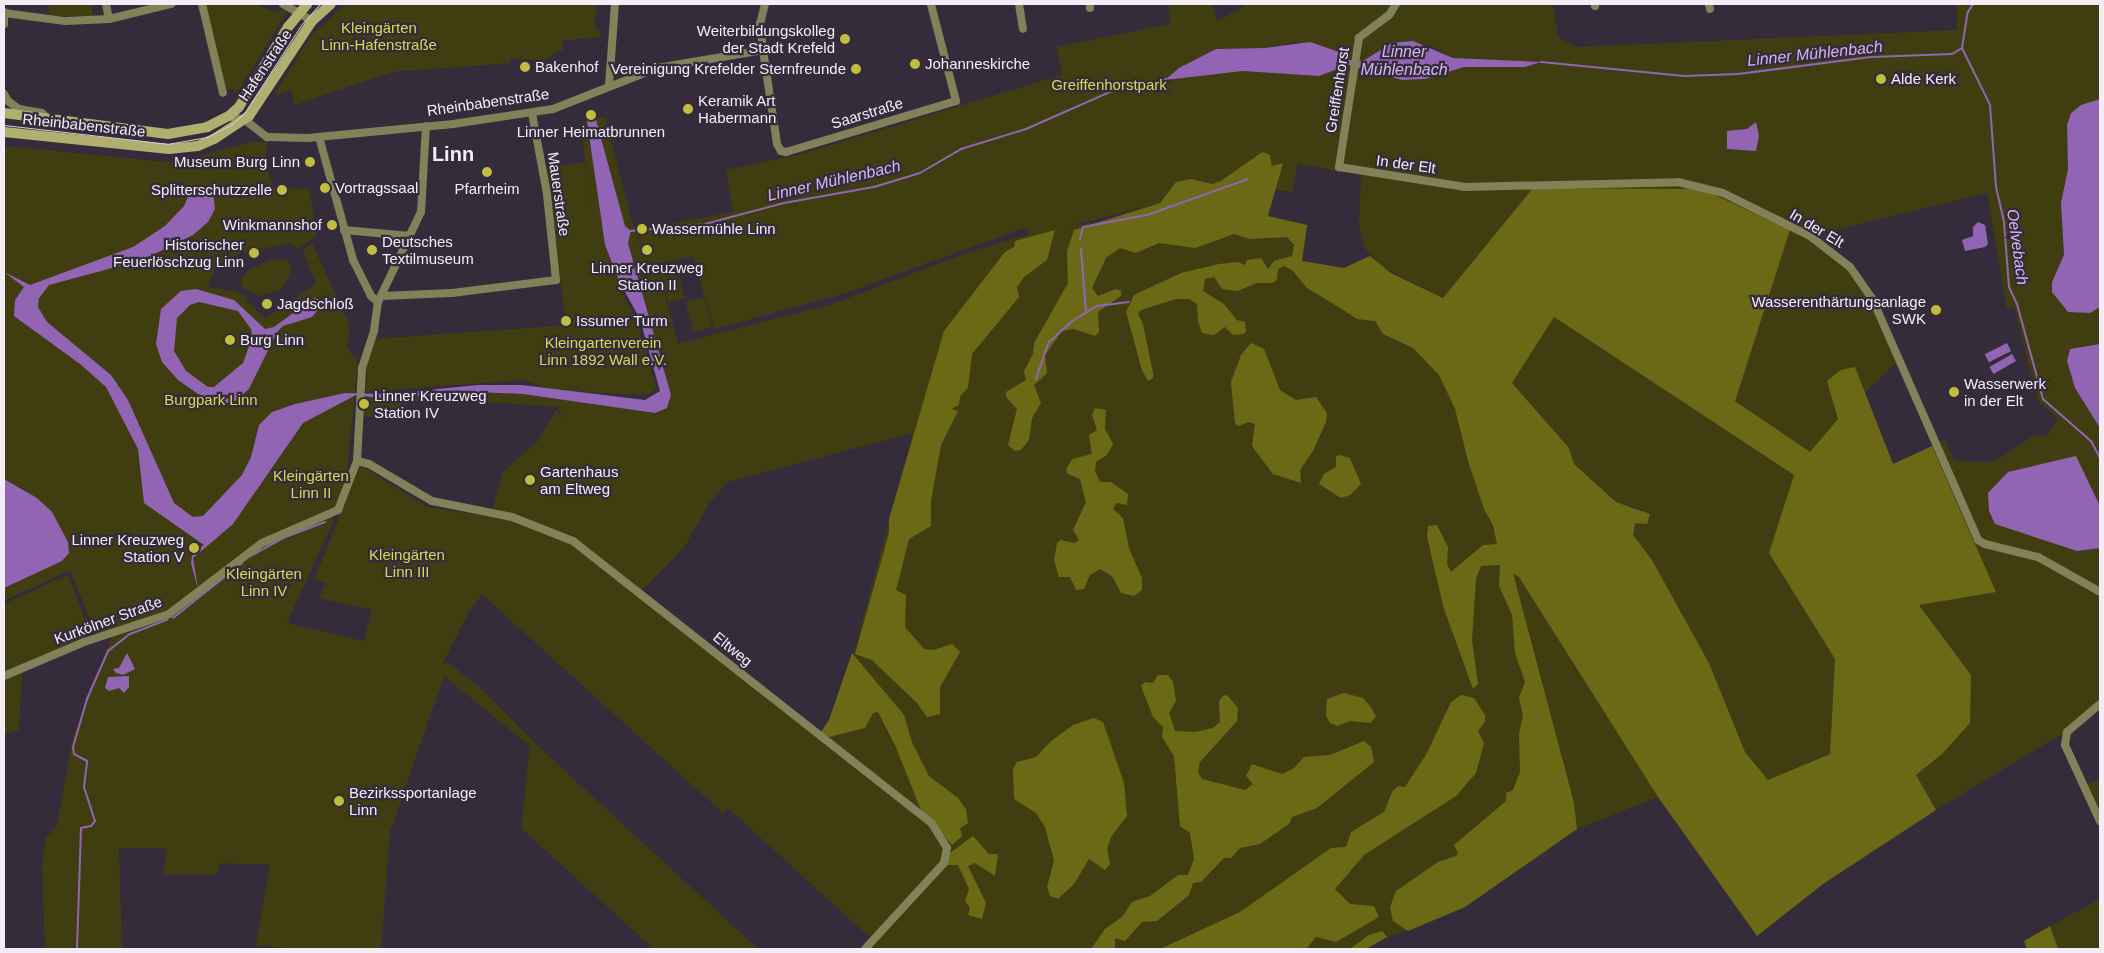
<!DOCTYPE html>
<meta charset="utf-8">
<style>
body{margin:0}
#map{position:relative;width:2104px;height:953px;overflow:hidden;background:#342c3b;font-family:Helvetica,sans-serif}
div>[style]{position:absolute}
.green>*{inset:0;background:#403e10;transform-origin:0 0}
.forest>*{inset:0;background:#6c6916}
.water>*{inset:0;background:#9265b4;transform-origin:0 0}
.stream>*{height:2px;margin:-1px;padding:0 1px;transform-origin:1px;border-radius:1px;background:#9265b4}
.street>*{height:8px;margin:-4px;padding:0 4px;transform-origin:4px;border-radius:4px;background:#82815a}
.secondary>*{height:10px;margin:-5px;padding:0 5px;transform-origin:5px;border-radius:5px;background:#b0af6f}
.tram>*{height:1px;margin:-0.5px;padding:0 0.5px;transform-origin:0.5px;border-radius:0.5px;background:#d3ced9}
.dots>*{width:14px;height:14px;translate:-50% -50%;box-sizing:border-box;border:2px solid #342c3b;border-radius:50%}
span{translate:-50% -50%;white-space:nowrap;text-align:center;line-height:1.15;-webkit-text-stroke:4.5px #342c3b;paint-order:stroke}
.park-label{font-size:15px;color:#dcd74d}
.poi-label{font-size:15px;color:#f2edf7}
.right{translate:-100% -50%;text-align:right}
.left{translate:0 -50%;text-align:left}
.street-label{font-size:15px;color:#f2edf7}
.water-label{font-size:16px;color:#d5b3f2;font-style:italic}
.district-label{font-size:20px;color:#f2edf7;font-weight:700}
.frame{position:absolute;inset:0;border:5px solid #f2edf7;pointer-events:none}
</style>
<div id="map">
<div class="green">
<div style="left:49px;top:4px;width:43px;height:12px"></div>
<div style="clip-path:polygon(208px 4px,253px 4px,279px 13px,282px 8px,287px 12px,236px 95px,233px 89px,227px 89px,205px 9px)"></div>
<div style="clip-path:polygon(345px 4px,596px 4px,595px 29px,599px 29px,600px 37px,562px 41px,563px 49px,542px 61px,510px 58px,510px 63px,392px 72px,295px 105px,291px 90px,274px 95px,311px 36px)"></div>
<div style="clip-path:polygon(evenodd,1183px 4px,1212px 4px,1217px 21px,1249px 4px,1553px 4px,1558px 37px,1576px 47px,1957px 30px,1957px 4px,2100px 4px,2100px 99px,2081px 106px,2071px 113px,2067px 124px,2068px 169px,2061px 211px,2064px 255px,2052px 282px,2090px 313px,2100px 307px,2100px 344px,2070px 349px,2067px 361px,2075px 388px,2100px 428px,2100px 506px,2076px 456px,2017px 530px,2077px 551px,2100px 548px,2100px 707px,2065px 732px,1936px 810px,1916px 775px,1942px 754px,1971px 675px,1919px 604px,1975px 543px,1932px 446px,1945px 440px,1954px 461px,1994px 462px,2032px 437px,2048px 435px,2058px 418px,2038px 401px,2014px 306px,2007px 309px,1987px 193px,1813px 235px,1843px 257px,1866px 283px,1898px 361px,1865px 393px,1855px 367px,1838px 419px,1810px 453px,1734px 400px,1790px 230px,1702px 189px,1533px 188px,1443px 298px,1379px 265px,1365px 248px,1359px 227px,1361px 175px,1298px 164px,1292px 192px,1273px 189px,1268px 216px,1307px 225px,1302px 261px,1344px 268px,1365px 258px,1417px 290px,1513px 572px,1519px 577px,1658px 797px,1577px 829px,1465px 907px,1378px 941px,1366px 949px,870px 949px,876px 943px,728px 808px,723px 813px,482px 594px,469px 612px,442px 665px,447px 662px,483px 690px,540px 748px,758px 949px,654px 949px,521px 828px,530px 746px,444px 676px,390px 832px,381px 949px,295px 949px,256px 945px,270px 865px,220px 863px,217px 874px,163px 875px,167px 848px,119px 848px,122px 949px,45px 949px,42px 864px,46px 838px,57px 825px,73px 737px,115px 629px,96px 634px,70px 570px,4px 601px,4px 588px,46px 568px,27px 491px,4px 479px,4px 146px,177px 163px,250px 142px,267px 142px,265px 170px,269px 172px,272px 188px,309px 189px,317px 235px,298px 249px,290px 243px,240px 253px,217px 266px,207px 287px,215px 289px,217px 286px,227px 292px,233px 289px,247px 297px,247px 301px,265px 319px,316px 284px,303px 251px,312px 243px,348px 322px,350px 335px,346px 347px,358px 361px,346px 480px,334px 508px,333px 522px,287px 623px,364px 641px,372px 610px,319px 598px,325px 583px,314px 580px,359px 468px,363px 467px,427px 507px,511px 520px,554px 534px,578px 547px,932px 820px,823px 734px,832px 722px,849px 671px,913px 433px,727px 482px,708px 505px,685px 546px,642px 591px,580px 543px,559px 531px,493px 508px,503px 472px,538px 441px,556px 410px,563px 419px,558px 407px,451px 399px,406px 402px,407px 422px,364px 416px,362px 396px,387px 399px,478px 392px,523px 394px,655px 413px,667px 407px,671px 395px,628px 243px,631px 231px,625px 226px,596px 120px,588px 122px,605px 245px,620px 283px,618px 285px,636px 319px,657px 389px,646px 395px,601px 393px,549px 388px,522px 380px,366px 392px,367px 363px,374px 339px,570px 325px,569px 317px,565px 318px,547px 169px,585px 162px,595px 229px,580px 123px,605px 117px,634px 229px,643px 249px,637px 230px,733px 212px,726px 170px,802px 154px,1062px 75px,1057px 47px,1170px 24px,1169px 6px,1183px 4px,1296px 42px,1339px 52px,1350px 60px,1363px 61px,1378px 52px,1429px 45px,1453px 58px,1539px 62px,1525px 67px,1464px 67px,1425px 79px,1402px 80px,1348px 65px,1319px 76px,1243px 71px,1166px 79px,1216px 49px,1265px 48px,1296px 42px,1183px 4px,1253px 157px,1271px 162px,1272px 166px,1111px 220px,1063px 227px,1160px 203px,1176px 182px,1191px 179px,1212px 184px,1221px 182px,1236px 174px,1253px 157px,1183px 4px,1024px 228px,1030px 234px,972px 251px,832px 304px,678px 344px,661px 280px,669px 303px,685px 298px,675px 262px,655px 264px,693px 256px,714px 329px,843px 294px,1024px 228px)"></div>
<div style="clip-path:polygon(286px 259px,290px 263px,290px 276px,280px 290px,259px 296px,243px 288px,241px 279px,249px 270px,269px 260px)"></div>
<div style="left:704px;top:297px;width:31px;height:19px;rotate:75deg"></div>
<div style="clip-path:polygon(1554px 317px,1794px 475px,1769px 553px,1835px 659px,1830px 754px,1768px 780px,1745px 752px,1709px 663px,1652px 560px,1633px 535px,1635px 522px,1643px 510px,1616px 502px,1574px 464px,1569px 448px,1512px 383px)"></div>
<div style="clip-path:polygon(68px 575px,91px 634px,4px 672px,4px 604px)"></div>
<div style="clip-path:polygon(22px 671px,19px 730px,4px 735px,4px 680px)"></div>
<div style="clip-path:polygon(2100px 780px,2100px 804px,2092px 808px,2085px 785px)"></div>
<div style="clip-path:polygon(2100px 899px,2100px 949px,2058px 949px,2050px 926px)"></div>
</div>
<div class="forest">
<div style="clip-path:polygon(evenodd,1262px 152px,1270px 155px,1272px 166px,1283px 163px,1268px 216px,1307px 225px,1302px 261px,1344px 268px,1370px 256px,1391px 273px,1443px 298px,1533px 188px,1702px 189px,1790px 230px,1735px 401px,1810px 452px,1838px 419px,1827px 381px,1841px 370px,1855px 367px,1893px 464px,1932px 446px,1996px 592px,1919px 605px,1971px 675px,1970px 723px,1942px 754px,1916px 775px,1936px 810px,1823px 884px,1757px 936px,1658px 797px,1519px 577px,1513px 573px,1574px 803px,1577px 829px,1465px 907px,1408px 931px,1393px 921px,1390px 907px,1396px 891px,1438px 862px,1456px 856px,1458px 853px,1454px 845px,1506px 801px,1506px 793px,1513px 790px,1520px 772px,1519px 734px,1523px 715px,1519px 698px,1525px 682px,1515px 653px,1512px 615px,1499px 586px,1500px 565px,1481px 566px,1476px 579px,1472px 641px,1478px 684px,1473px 689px,1444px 609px,1427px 537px,1428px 526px,1437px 525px,1448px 547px,1447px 564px,1451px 572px,1483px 545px,1497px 544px,1493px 525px,1484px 509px,1468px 461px,1455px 409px,1439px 375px,1413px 348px,1383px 334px,1375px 321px,1357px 319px,1342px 309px,1307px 288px,1292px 270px,1284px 266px,1278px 269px,1277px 280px,1272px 283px,1257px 283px,1237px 291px,1222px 289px,1214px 277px,1205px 279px,1203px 291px,1224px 304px,1237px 320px,1245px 322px,1246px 332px,1243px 334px,1233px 335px,1225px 327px,1214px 335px,1202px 333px,1198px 321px,1197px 304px,1189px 299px,1176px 299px,1141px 310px,1138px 314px,1143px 324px,1153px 373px,1153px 378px,1148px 381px,1142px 370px,1126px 312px,1134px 295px,1181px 273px,1219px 264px,1238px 262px,1245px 265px,1247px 260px,1261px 258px,1268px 269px,1274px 261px,1292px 256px,1294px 245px,1287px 237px,1250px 239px,1234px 234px,1195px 248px,1159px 243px,1136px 253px,1120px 248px,1106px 258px,1092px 288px,1098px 296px,1116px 289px,1121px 291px,1121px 296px,1098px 312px,1099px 332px,1095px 336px,1074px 329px,1062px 331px,1045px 355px,1047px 373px,1034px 385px,1041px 403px,1032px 418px,1029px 440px,1021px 450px,1015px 451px,1008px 445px,1017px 409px,1006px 397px,1006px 392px,1026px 380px,1024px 371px,1033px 354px,1034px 343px,1068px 283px,1067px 251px,1074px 230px,1160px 203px,1176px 182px,1191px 179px,1212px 184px,1221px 181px,1262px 152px,1554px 317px,1794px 475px,1769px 553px,1835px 659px,1830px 754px,1768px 780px,1745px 752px,1709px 663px,1652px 560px,1633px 535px,1635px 523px,1647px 524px,1650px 514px,1616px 502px,1574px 464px,1569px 448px,1512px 383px,1554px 317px)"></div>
<div style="clip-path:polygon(1055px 230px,1047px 260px,1024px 277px,1017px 287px,1019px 297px,972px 354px,968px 388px,960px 396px,959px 405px,951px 409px,958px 411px,941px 445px,931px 501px,931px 526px,909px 539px,896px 590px,906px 595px,905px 627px,924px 649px,934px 650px,952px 644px,960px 652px,940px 687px,940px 714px,927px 717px,917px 703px,872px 660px,855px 654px,889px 533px,889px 519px,944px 331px,1005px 252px,1014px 247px,1015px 241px)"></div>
<div style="clip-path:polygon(1251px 343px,1264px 349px,1280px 390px,1296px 400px,1316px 397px,1327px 413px,1326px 422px,1313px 451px,1300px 470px,1301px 483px,1273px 474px,1252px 446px,1255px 424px,1249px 422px,1238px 426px,1235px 423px,1231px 382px,1241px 355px)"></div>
<div style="clip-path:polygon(1095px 408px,1106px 410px,1105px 429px,1113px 444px,1107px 455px,1096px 462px,1095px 471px,1100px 482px,1111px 482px,1128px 494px,1127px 505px,1116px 503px,1113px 509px,1123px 518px,1129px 548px,1142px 578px,1142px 590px,1134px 596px,1121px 593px,1112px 576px,1100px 569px,1090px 575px,1084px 589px,1076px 590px,1070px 577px,1059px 577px,1054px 560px,1057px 543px,1061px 540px,1074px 543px,1079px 540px,1073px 530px,1086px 502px,1080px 479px,1068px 474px,1066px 470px,1072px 459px,1092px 454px,1089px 435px,1097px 430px,1092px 415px)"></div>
<div style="clip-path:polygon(1340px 455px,1350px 458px,1361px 484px,1350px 495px,1341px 498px,1319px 484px,1324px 474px,1336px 467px,1336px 456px)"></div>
<div style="clip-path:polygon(852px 653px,904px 715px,912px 742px,929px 776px,958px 798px,966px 809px,968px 823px,960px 828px,962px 836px,952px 845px,921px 810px,895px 745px,878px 712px,873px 713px,865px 728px,829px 737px,821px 732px,829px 720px)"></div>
<div style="clip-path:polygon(1158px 675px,1168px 675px,1173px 682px,1176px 701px,1169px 713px,1175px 731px,1195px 732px,1213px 728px,1220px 722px,1219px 701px,1223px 696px,1227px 695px,1238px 708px,1237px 721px,1200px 762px,1198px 772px,1202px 779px,1245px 790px,1253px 784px,1246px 776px,1252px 764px,1282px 774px,1294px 768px,1304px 757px,1330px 755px,1364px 741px,1371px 747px,1374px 762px,1317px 808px,1292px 817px,1289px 824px,1260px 844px,1240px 848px,1231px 858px,1224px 858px,1201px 882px,1193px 883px,1189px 895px,1157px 921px,1142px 922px,1125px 941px,1115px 938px,1115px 949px,1091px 949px,1105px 929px,1122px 917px,1132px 902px,1150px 896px,1178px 875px,1188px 875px,1194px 859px,1190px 833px,1180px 826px,1174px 756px,1162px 737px,1163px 727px,1153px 717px,1141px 686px,1145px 682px,1153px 683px)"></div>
<div style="clip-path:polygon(1344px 693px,1363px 698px,1370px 706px,1376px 716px,1371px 723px,1350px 721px,1337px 726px,1330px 723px,1326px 716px,1327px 699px)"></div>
<div style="clip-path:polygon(1461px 695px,1474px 698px,1485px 715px,1485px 722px,1478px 731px,1484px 743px,1476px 773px,1456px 796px,1364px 855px,1335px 889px,1350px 904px,1374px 906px,1379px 917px,1336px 942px,1316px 937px,1306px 949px,1160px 949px,1240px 912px,1331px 848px,1346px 847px,1351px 832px,1384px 812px,1392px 792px,1398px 786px,1405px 787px,1427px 753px,1451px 702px)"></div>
<div style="clip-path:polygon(1094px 718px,1103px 722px,1124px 783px,1127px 816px,1111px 837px,1107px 849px,1110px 864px,1105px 870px,1089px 859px,1074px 884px,1058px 899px,1050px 896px,1047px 887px,1054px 861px,1045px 827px,1036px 813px,1014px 799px,1013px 769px,1017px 762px,1036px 757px,1050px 742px,1073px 725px)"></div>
<div style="clip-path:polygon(973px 836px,989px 854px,998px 854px,995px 876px,975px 863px,968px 866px,986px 903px,982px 919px,968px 915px,970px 908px,965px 901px,969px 889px,958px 865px,947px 865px,950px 853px)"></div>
<div style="clip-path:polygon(2050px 926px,2058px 949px,2027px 949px,2024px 941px)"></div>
<div style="clip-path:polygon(1382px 931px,1387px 937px,1366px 949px,1350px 949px,1369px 935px)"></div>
</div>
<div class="water">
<div style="clip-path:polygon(1413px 41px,1453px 58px,1541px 62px,1525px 67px,1464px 67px,1425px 79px,1402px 80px,1348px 65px,1319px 76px,1243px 71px,1165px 80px,1179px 68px,1216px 49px,1265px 48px,1310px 42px,1339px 52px,1350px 60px,1363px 61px,1392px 43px)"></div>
<div style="clip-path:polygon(2100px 99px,2100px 307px,2090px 313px,2068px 312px,2052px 292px,2052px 282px,2064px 255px,2061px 203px,2068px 169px,2067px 125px,2071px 113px,2081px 105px)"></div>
<div style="clip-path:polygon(596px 120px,625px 226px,631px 231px,628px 243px,671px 395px,667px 408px,655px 413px,523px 394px,478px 392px,387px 399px,356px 395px,303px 423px,233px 524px,193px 558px,198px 589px,191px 563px,192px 556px,196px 551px,204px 545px,144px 503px,138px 449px,106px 387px,80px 364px,14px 316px,15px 300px,24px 287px,4px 272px,30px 285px,133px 247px,165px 226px,184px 206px,191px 190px,203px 188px,213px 193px,215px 209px,208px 222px,193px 235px,142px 260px,49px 285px,39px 298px,38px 307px,47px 322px,111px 375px,128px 400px,174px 503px,193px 517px,203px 516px,242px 475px,251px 457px,259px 425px,272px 412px,295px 404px,345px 393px,386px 394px,478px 385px,522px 385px,645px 400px,660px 391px,640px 319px,620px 283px,605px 245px,587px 121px)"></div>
<div style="clip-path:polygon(1756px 122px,1759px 136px,1756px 151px,1727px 149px,1727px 131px,1747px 129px)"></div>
<div style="clip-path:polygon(1978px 222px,1985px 225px,1988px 244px,1985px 247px,1965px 251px,1962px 240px,1973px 236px,1973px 227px)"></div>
<div style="clip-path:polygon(evenodd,196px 289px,234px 300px,265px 329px,274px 327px,314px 298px,320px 300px,322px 305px,312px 317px,283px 326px,277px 332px,249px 389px,235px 401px,223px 404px,198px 394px,178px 380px,162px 362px,156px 344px,161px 309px,181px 291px,196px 289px,199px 302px,238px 311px,251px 329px,252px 338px,243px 363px,214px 387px,208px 387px,186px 371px,174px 351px,177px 318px,190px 305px,199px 302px)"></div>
<div style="left:2007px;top:343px;width:9px;height:25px;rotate:63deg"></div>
<div style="clip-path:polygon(2100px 344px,2100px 428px,2075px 388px,2067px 361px,2070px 349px)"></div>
<div style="left:2012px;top:354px;width:8px;height:26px;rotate:60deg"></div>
<div style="clip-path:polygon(2076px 456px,2100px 506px,2100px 548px,2077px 551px,1995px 524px,1989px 511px,1988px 493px,2008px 472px)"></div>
<div style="clip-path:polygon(4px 479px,37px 498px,52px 512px,68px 542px,69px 553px,62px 561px,4px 588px)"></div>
<div style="clip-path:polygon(127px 653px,135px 669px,123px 675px,116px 673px,113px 669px,119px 668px)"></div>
<div style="clip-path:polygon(129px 676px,129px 687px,124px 693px,119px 688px,109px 691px,105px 688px,108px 677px)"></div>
</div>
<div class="stream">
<div style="left:1962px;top:48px;width:64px;rotate:63.8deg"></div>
<div style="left:1990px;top:105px;width:82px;rotate:85.8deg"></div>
<div style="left:1996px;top:187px;width:37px;rotate:77deg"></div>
<div style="left:2004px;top:223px;width:64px;rotate:85.5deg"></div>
<div style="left:2009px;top:287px;width:19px;rotate:65deg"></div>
<div style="left:2017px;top:304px;width:98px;rotate:74.7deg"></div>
<div style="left:2043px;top:399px;width:64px;rotate:41.2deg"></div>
<div style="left:2091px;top:441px;width:19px;rotate:62deg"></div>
<div style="left:1541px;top:62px;width:144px;rotate:5.6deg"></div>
<div style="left:1684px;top:76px;width:54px;rotate:-2.1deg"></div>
<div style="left:1738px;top:74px;width:134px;rotate:-7.3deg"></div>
<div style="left:1871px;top:57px;width:81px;rotate:-2.1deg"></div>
<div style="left:1952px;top:54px;width:12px;rotate:-31deg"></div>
<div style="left:1962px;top:48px;width:36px;rotate:-81deg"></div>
<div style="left:1968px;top:12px;width:9px;rotate:-58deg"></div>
<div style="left:631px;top:231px;width:74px;rotate:-5.4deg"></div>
<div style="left:705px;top:224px;width:82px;rotate:-14.9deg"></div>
<div style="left:784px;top:203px;width:91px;rotate:-10.1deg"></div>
<div style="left:874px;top:187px;width:48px;rotate:-16.9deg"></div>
<div style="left:920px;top:173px;width:48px;rotate:-30.3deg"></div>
<div style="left:961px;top:149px;width:68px;rotate:-17.1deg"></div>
<div style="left:1026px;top:129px;width:92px;rotate:-23.8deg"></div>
<div style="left:1110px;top:92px;width:57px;rotate:-13.1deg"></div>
<div style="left:1080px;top:239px;width:12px;rotate:-76deg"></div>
<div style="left:1083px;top:227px;width:65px;rotate:-10.6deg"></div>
<div style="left:1147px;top:215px;width:107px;rotate:-19.6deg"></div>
<div style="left:1081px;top:249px;width:63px;rotate:85.5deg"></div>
<div style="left:1036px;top:379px;width:39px;rotate:-71deg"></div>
<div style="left:1049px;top:342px;width:30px;rotate:-42deg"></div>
<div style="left:1071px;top:322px;width:31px;rotate:-32deg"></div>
<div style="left:1097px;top:306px;width:32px;rotate:-7deg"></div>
<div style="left:249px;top:557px;width:39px;rotate:-29deg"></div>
<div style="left:283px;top:538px;width:45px;rotate:-20.9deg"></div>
<div style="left:173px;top:618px;width:88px;rotate:-38.6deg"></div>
<div style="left:77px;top:949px;width:121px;rotate:-88.1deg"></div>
<div style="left:81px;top:828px;width:10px;rotate:-11deg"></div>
<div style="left:91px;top:826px;width:6px;rotate:-51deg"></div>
<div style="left:95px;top:821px;width:36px;rotate:-108deg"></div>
<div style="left:84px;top:787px;width:26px;rotate:-83deg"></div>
<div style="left:87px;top:761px;width:15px;rotate:-152deg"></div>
<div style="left:74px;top:754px;width:7px;rotate:-98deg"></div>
<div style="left:73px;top:747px;width:50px;rotate:-73.7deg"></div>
<div style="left:87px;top:699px;width:52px;rotate:-66.4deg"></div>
<div style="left:108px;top:651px;width:28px;rotate:-38deg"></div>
<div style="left:130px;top:634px;width:40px;rotate:-21deg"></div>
</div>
<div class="street">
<div style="left:106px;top:4px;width:15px;rotate:79deg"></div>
<div style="left:202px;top:4px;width:91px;rotate:76.7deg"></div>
<div style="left:283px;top:4px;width:34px;rotate:30deg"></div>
<div style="left:765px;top:4px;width:21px;rotate:104deg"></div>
<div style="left:760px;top:24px;width:26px;rotate:83deg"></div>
<div style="left:763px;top:50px;width:95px;rotate:81.5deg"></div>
<div style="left:777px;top:144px;width:8px;rotate:60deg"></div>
<div style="left:781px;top:151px;width:5px;rotate:11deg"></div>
<div style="left:786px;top:152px;width:177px;rotate:-16.7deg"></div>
<div style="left:956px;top:101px;width:100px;rotate:-104.5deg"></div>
<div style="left:1019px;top:4px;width:25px;rotate:81deg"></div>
<div style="left:1090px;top:4px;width:4px;rotate:90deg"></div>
<div style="left:1396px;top:4px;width:13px;rotate:122deg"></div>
<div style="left:1389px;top:15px;width:38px;rotate:143deg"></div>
<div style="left:1359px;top:38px;width:131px;rotate:98.8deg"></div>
<div style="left:1339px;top:167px;width:128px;rotate:9deg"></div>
<div style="left:1465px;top:187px;width:213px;rotate:-1.3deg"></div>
<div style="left:1678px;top:182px;width:46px;rotate:13.7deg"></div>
<div style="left:1723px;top:193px;width:97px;rotate:26.3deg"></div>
<div style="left:1810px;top:236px;width:51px;rotate:37.8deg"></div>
<div style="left:1850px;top:267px;width:38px;rotate:55deg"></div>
<div style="left:1872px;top:298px;width:264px;rotate:66.3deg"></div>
<div style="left:1978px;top:540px;width:8px;rotate:30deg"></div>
<div style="left:1985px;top:544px;width:55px;rotate:13.8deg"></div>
<div style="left:2038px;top:557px;width:71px;rotate:29.4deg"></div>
<div style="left:1595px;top:4px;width:2px;rotate:90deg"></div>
<div style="left:1709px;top:4px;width:5px;rotate:79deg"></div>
<div style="left:4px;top:12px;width:12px;rotate:90deg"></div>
<div style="left:4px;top:13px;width:62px;rotate:7.5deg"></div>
<div style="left:65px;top:21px;width:44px;rotate:-2.6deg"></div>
<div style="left:109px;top:19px;width:64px;rotate:-13.6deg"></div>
<div style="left:609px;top:85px;width:81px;rotate:-85.8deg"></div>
<div style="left:4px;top:94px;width:8px;rotate:60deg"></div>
<div style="left:8px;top:101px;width:14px;rotate:36deg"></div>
<div style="left:19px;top:109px;width:23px;rotate:10deg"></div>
<div style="left:42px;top:113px;width:8px;rotate:45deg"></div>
<div style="left:229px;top:116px;width:16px;rotate:14deg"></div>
<div style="left:245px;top:120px;width:28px;rotate:38deg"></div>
<div style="left:267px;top:137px;width:41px;rotate:1.4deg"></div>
<div style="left:308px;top:138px;width:146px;rotate:-5.5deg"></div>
<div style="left:453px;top:124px;width:101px;rotate:-8.5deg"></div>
<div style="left:553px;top:109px;width:112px;rotate:-21.5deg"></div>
<div style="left:657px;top:68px;width:108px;rotate:-9.6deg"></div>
<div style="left:319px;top:137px;width:128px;rotate:74.5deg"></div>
<div style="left:353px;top:260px;width:40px;rotate:63.4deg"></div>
<div style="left:371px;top:296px;width:9px;rotate:41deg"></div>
<div style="left:344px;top:230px;width:66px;rotate:5.2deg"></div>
<div style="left:382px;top:296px;width:70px;rotate:-2.5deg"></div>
<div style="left:452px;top:293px;width:105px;rotate:-7.1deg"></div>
<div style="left:556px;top:280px;width:86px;rotate:-96deg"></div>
<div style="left:547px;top:194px;width:82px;rotate:-100.5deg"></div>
<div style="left:357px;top:461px;width:12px;rotate:14deg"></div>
<div style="left:369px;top:464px;width:73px;rotate:30.4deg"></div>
<div style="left:432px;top:501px;width:82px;rotate:11.3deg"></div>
<div style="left:512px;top:517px;width:66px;rotate:21.5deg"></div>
<div style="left:573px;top:541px;width:457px;rotate:38.2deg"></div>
<div style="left:932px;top:824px;width:28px;rotate:58deg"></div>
<div style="left:947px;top:848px;width:15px;rotate:101deg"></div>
<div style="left:944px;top:863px;width:117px;rotate:132.6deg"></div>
<div style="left:4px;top:676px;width:87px;rotate:-23deg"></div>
<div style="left:84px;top:642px;width:89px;rotate:-18.2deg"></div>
<div style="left:169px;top:614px;width:117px;rotate:-37.4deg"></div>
<div style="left:262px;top:543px;width:83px;rotate:-23.5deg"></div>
<div style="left:338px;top:510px;width:53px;rotate:-68.8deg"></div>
<div style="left:357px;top:461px;width:93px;rotate:-86.9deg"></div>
<div style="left:362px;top:368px;width:40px;rotate:-72deg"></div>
<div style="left:374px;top:330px;width:28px;rotate:-82deg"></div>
<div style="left:378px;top:302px;width:100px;rotate:-64.5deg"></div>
<div style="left:421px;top:212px;width:86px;rotate:-86.7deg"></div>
<div style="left:2100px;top:704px;width:43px;rotate:139.7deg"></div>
<div style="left:2067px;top:732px;width:13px;rotate:99deg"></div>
<div style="left:2065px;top:745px;width:84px;rotate:65.3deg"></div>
</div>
<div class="secondary">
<div style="left:4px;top:113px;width:165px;rotate:7.3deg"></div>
<div style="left:168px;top:134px;width:40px;rotate:-10deg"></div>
<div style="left:207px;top:127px;width:25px;rotate:-27deg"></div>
<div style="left:229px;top:116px;width:13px;rotate:-42deg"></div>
<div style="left:239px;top:107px;width:94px;rotate:-58.5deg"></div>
<div style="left:288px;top:27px;width:30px;rotate:-50deg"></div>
<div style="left:4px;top:132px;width:166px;rotate:5.9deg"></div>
<div style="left:169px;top:149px;width:29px;rotate:-6deg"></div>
<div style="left:198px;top:146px;width:17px;rotate:-24deg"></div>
<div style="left:214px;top:139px;width:42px;rotate:-33.3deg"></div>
<div style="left:249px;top:116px;width:114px;rotate:-56.4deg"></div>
<div style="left:312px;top:21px;width:25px;rotate:-42deg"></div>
</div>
<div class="tram">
<div style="left:4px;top:125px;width:164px;rotate:6.6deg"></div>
<div style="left:167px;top:144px;width:41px;rotate:-9.9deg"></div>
<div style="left:207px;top:137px;width:27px;rotate:-27deg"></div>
<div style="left:231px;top:125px;width:19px;rotate:-43deg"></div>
<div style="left:245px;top:112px;width:103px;rotate:-57.2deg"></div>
<div style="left:301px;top:25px;width:28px;rotate:-48deg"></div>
</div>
<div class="dots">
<div style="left:845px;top:39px;background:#c1bd3f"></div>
<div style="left:915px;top:64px;background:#c1bd3f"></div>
<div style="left:525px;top:67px;background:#c1bd3f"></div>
<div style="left:856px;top:69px;background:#c1bd3f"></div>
<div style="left:1881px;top:79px;background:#c1bd3f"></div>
<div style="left:688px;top:109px;background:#c1bd3f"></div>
<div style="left:591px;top:115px;background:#c1bd3f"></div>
<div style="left:310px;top:162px;background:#c1bd3f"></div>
<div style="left:487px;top:172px;background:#c1bd3f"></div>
<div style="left:325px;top:188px;background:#c1bd3f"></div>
<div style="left:282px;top:190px;background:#c1bd3f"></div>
<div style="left:332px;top:225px;background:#c1bd3f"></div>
<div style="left:642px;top:229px;background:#c1bd3f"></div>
<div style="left:372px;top:250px;background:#c1bd3f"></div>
<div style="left:647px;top:250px;background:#c1bd3f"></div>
<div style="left:254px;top:253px;background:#c1bd3f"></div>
<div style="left:267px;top:304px;background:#c1bd3f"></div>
<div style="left:1936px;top:310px;background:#c1bd3f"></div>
<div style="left:566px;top:321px;background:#c1bd3f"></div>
<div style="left:230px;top:340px;background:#c1bd3f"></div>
<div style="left:1954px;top:392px;background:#c1bd3f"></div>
<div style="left:364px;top:404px;background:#c1bd3f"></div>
<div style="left:530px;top:480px;background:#c1bd3f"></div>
<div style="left:194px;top:548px;background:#c1bd3f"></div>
<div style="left:339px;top:801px;background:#c1bd3f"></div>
</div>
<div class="park-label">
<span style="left:379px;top:36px">Kleingärten<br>Linn-Hafenstraße</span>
<span style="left:1109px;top:85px">Greiffenhorstpark</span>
<span style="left:603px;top:351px">Kleingartenverein<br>Linn 1892 Wall e.V.</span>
<span style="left:211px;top:400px">Burgpark Linn</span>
<span style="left:311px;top:484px">Kleingärten<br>Linn II</span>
<span style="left:407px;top:563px">Kleingärten<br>Linn III</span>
<span style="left:264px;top:582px">Kleingärten<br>Linn IV</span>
</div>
<div class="poi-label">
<span class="right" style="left:835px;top:39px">Weiterbildungskolleg<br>der Stadt Krefeld</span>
<span class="left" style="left:925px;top:64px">Johanneskirche</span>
<span class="left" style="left:535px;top:67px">Bakenhof</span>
<span class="right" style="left:846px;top:69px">Vereinigung Krefelder Sternfreunde</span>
<span class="left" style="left:1891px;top:79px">Alde Kerk</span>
<span class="left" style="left:698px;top:109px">Keramik Art<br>Habermann</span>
<span style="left:591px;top:132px">Linner Heimatbrunnen</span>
<span class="right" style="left:300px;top:162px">Museum Burg Linn</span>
<span class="left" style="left:335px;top:188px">Vortragssaal</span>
<span style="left:487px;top:189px">Pfarrheim</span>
<span class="right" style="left:272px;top:190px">Splitterschutzzelle</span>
<span class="right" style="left:322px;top:225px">Winkmannshof</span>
<span class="left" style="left:652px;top:229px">Wassermühle Linn</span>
<span class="left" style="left:382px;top:250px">Deutsches<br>Textilmuseum</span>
<span class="right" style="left:244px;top:253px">Historischer<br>Feuerlöschzug Linn</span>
<span style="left:647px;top:276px">Linner Kreuzweg<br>Station II</span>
<span class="right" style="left:1926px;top:310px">Wasserenthärtungsanlage<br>SWK</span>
<span class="left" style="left:277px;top:304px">Jagdschloß</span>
<span class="left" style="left:576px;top:321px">Issumer Turm</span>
<span class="left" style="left:240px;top:340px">Burg Linn</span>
<span class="left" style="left:1964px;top:392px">Wasserwerk<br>in der Elt</span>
<span class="left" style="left:374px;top:404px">Linner Kreuzweg<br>Station IV</span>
<span class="left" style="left:540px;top:480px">Gartenhaus<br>am Eltweg</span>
<span class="right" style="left:184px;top:548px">Linner Kreuzweg<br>Station V</span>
<span class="left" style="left:349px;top:801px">Bezirkssportanlage<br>Linn</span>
</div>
<div class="street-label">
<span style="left:265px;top:65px;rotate:-56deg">Hafenstraße</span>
<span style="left:1337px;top:90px;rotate:-81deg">Greiffenhorst</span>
<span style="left:488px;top:102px;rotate:-8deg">Rheinbabenstraße</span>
<span style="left:867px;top:113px;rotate:-17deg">Saarstraße</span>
<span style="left:84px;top:125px;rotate:6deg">Rheinbabenstraße</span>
<span style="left:1406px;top:164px;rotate:8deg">In der Elt</span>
<span style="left:559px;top:194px;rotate:82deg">Mauerstraße</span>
<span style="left:1817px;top:228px;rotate:31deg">In der Elt</span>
<span style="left:108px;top:620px;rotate:-20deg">Kurkölner Straße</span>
<span style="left:733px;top:649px;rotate:39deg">Eltweg</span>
</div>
<div class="water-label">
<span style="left:1404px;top:61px">Linner<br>Mühlenbach</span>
<span style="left:1815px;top:54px;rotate:-6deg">Linner Mühlenbach</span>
<span style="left:834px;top:181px;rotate:-13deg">Linner Mühlenbach</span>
<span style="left:2017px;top:247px;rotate:82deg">Oelvebach</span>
</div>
<div class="district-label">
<span style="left:453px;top:154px">Linn</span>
</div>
<div class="frame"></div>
</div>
